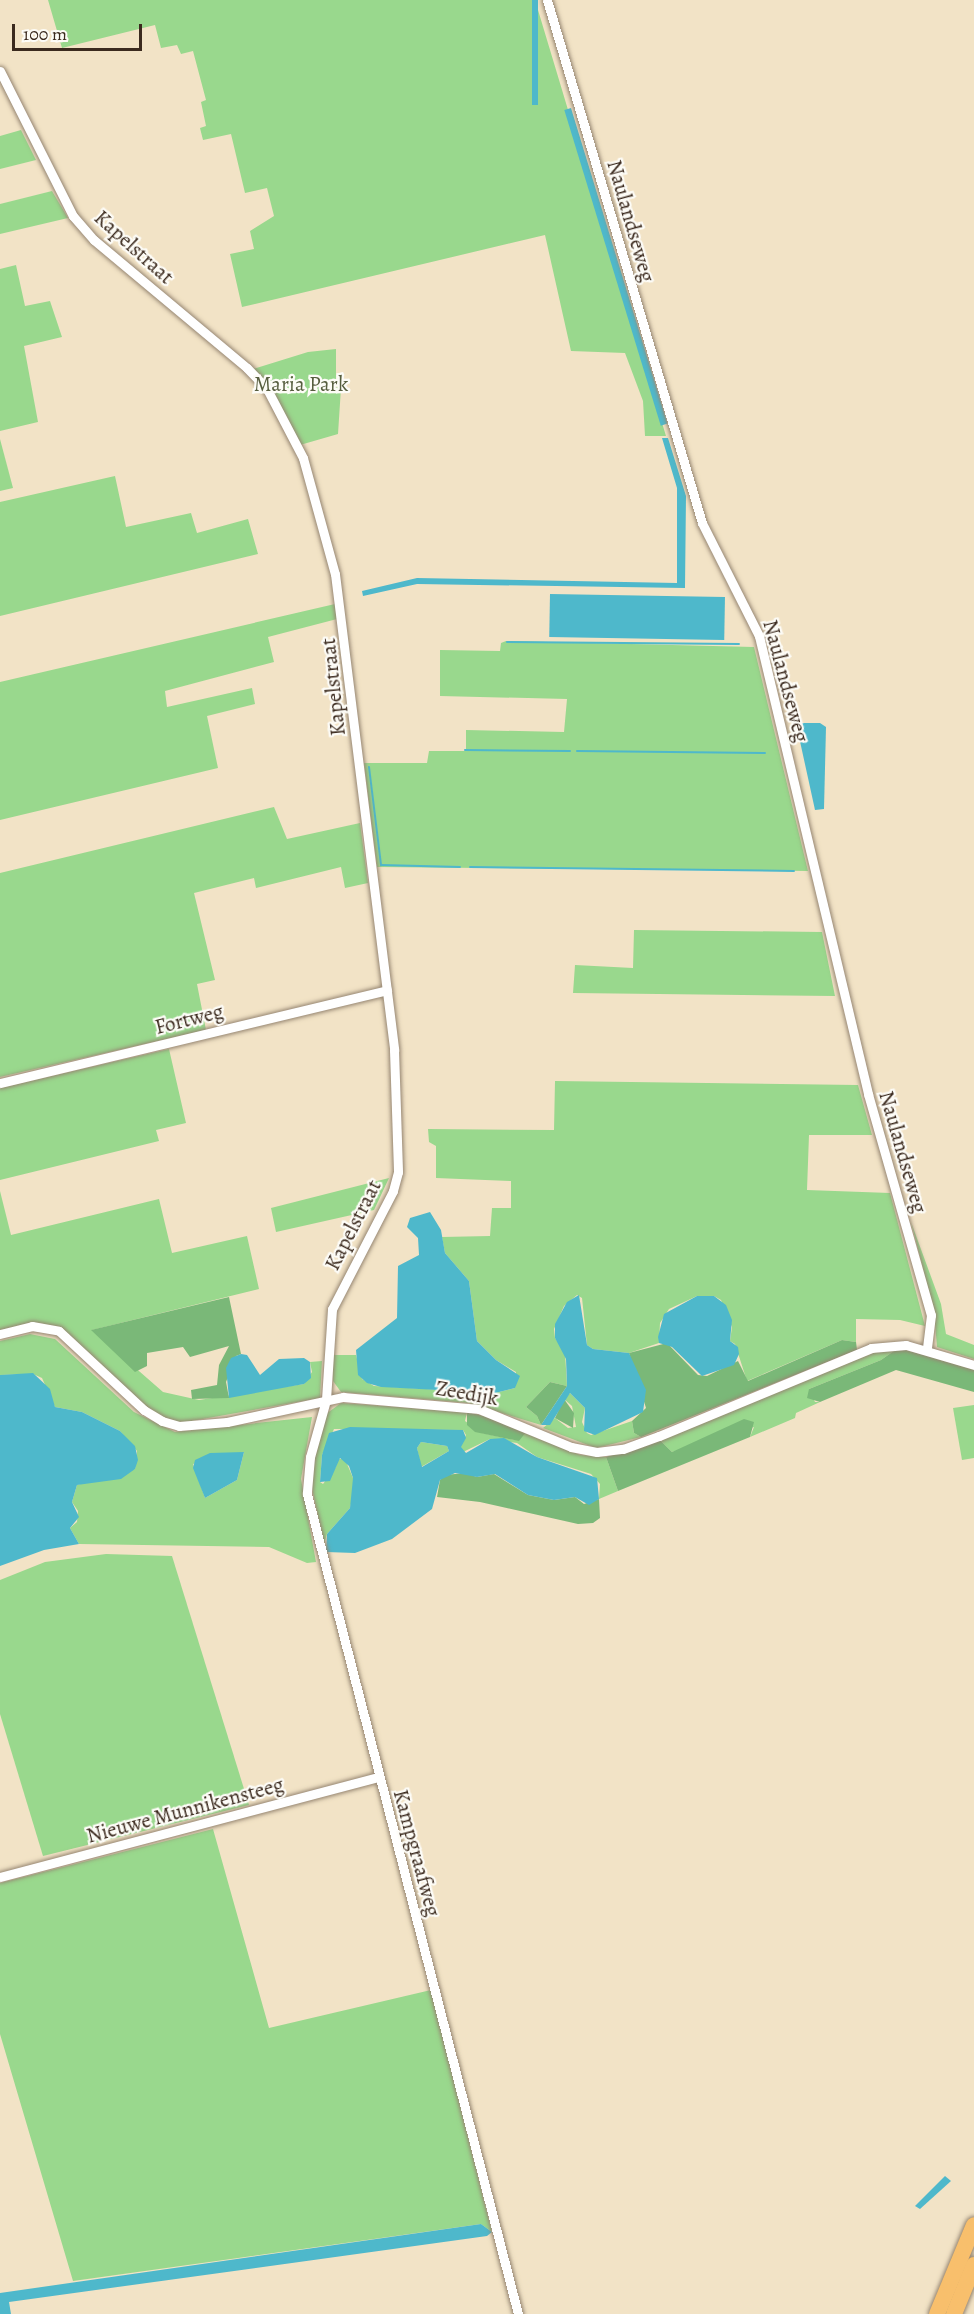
<!DOCTYPE html>
<style>
body{margin:0}
#map{position:relative;width:974px;height:2314px;overflow:hidden;background:#f2e3c6;font-family:Alegreya,serif}
div>[style]{position:absolute}
.green>*{inset:0;background:#99d88d}
.forest>*{inset:0;background:#7ab878}
.water>*{inset:0;background:#4eb8cb;transform-origin:0 0}
.stream>*{height:2px;margin:-1px;padding:0 1px;transform-origin:1px;border-radius:1px;background:#4eb8cb}
.roads{filter:drop-shadow(0 0 2px #968672) drop-shadow(0 0 2px #968672)}
.street>*{height:9px;margin:-4.5px;padding:0 4.5px;transform-origin:4.5px;border-radius:4.5px;background:#fff}
.highway>*{height:16px;margin:-8px;padding:0 8px;transform-origin:8px;border-radius:8px;background:#f8bf6c}
span{translate:-50% -50%;white-space:nowrap;text-align:center;line-height:1.15;-webkit-text-stroke:4.5px #fdfcf7;paint-order:stroke}
.street-label{font-size:21px;color:#3b2a1e}
.park-label{font-size:21px;color:#575e3f}
.scale{position:absolute;left:12px;top:24px;width:130px;height:27px;box-sizing:border-box;border:3px solid #3b2a1e;border-top:0;padding-left:8px;font-size:18px;line-height:21px;white-space:nowrap;color:#3b2a1e;-webkit-text-stroke:4px #fdfcf7;paint-order:stroke}
</style>
<div id="map">
<div class="green">
<div style="clip-path:polygon(48px 0,535px 0,666px 436px,645px 436px,643px 401px,625px 353px,571px 351px,545px 235px,242px 307px,230px 254px,254px 249px,250px 231px,274px 216px,267px 188px,245px 193px,231px 134px,203px 140px,200px 128px,206px 126px,201px 102px,206px 100px,193px 51px,181px 54px,177px 45px,161px 48px,155px 25px,62px 48px)"></div>
<div style="clip-path:polygon(21px 130px,36px 160px,0 169px,0 136px)"></div>
<div style="clip-path:polygon(52px 191px,68px 218px,0 234px,0 204px)"></div>
<div style="clip-path:polygon(16px 265px,25px 306px,50px 301px,62px 337px,24px 346px,38px 422px,0 431px,0 269px)"></div>
<div style="clip-path:polygon(336px 349px,336px 380px,329px 380px,329px 386px,341px 388px,338px 434px,300px 445px,273px 393px,253px 369px,308px 352px)"></div>
<div style="clip-path:polygon(0 439px,13px 488px,0 491px)"></div>
<div style="clip-path:polygon(115px 476px,126px 527px,191px 513px,197px 533px,248px 519px,258px 554px,0 616px,0 502px)"></div>
<div style="clip-path:polygon(335px 604px,337px 619px,268px 637px,274px 662px,165px 691px,167px 707px,252px 688px,255px 704px,207px 716px,218px 768px,0 820px,0 682px)"></div>
<div style="clip-path:polygon(506px 641px,754px 647px,808px 871px,377px 867px,364px 763px,427px 763px,429px 751px,466px 751px,466px 730px,564px 732px,567px 699px,440px 696px,440px 650px,500px 651px,501px 643px)"></div>
<div style="clip-path:polygon(274px 807px,287px 839px,360px 823px,368px 883px,345px 888px,341px 867px,256px 888px,254px 878px,194px 893px,215px 980px,197px 984px,206px 1030px,0 1077px,0 873px)"></div>
<div style="clip-path:polygon(634px 930px,822px 932px,835px 996px,573px 993px,575px 965px,633px 968px)"></div>
<div style="clip-path:polygon(169px 1049px,186px 1123px,156px 1130px,159px 1141px,0 1180px,0 1088px)"></div>
<div style="clip-path:polygon(555px 1081px,858px 1085px,872px 1135px,809px 1135px,807px 1190px,890px 1193px,925px 1326px,900px 1320px,856px 1319px,856px 1342px,842px 1340px,747px 1381px,735px 1344px,730px 1341px,732px 1327px,721px 1300px,714px 1296px,697px 1296px,669px 1309px,660px 1323px,659px 1343px,629px 1353px,593px 1349px,587px 1345px,582px 1298px,577px 1295px,564px 1306px,554px 1329px,555px 1338px,565px 1352px,567px 1386px,550px 1382px,526px 1407px,537px 1416px,541px 1425px,469px 1403px,341px 1392px,333px 1381px,332px 1355px,356px 1355px,362px 1379px,374px 1386px,495px 1393px,515px 1388px,516px 1372px,496px 1360px,477px 1341px,469px 1281px,445px 1253px,442px 1237px,490px 1236px,492px 1208px,511px 1208px,511px 1181px,436px 1178px,436px 1146px,429px 1142px,428px 1129px,554px 1130px)"></div>
<div style="clip-path:polygon(389px 1178px,374px 1210px,276px 1232px,271px 1208px)"></div>
<div style="clip-path:polygon(0 1191px,11px 1235px,159px 1199px,172px 1253px,247px 1236px,259px 1289px,92px 1330px,163px 1392px,199px 1400px,304px 1384px,312px 1372px,310px 1362px,322px 1361px,320px 1398px,180px 1423px,151px 1414px,58px 1329px,40px 1323px,0 1330px)"></div>
<div style="clip-path:polygon(911px 1222px,941px 1304px,946px 1334px,974px 1345px,974px 1359px,937px 1347px,934px 1311px)"></div>
<div style="clip-path:polygon(evenodd,30px 1334px,55px 1339px,134px 1412px,175px 1432px,312px 1417px,301px 1479px,316px 1562px,307px 1563px,269px 1547px,79px 1544px,70px 1528px,77px 1522px,78px 1511px,72px 1502px,77px 1485px,135px 1469px,137px 1451px,120px 1431px,82px 1412px,55px 1407px,42px 1378px,33px 1374px,0 1375px,0 1341px,30px 1334px,244px 1452px,237px 1480px,205px 1498px,193px 1464px,244px 1452px)"></div>
<div style="clip-path:polygon(898px 1348px,881px 1360px,809px 1389px,815px 1402px,820px 1402px,796px 1413px,795px 1418px,750px 1437px,754px 1427px,672px 1452px,659px 1439px,878px 1351px)"></div>
<div style="clip-path:polygon(570px 1393px,585px 1408px,582px 1422px,587px 1433px,591px 1435px,632px 1421px,634px 1433px,641px 1437px,596px 1448px,543px 1428px,555px 1418px,568px 1428px,576px 1427px,572px 1406px,564px 1399px)"></div>
<div style="clip-path:polygon(341px 1403px,467px 1412px,465px 1421px,482px 1433px,515px 1440px,526px 1432px,580px 1455px,606px 1457px,618px 1491px,599px 1499px,600px 1484px,591px 1474px,537px 1457px,517px 1443px,490px 1439px,463px 1452px,460px 1447px,466px 1435px,463px 1430px,334px 1429px,322px 1455px,320px 1482px,323px 1484px,336px 1467px,337px 1459px,345px 1459px,353px 1478px,353px 1495px,350px 1508px,327px 1534px,324px 1544px,312px 1488px,313px 1466px,326px 1414px)"></div>
<div style="clip-path:polygon(974px 1405px,974px 1458px,962px 1460px,953px 1408px)"></div>
<div style="clip-path:polygon(421px 1442px,447px 1446px,449px 1451px,421px 1467px,417px 1448px)"></div>
<div style="clip-path:polygon(106px 1554px,172px 1556px,249px 1805px,43px 1856px,0 1714px,0 1580px,45px 1562px)"></div>
<div style="clip-path:polygon(213px 1829px,269px 2028px,431px 1990px,492px 2232px,481px 2224px,73px 2281px,0 2034px,0 1883px)"></div>
</div>
<div class="forest">
<div style="clip-path:polygon(229px 1297px,241px 1354px,236px 1356px,226px 1382px,229px 1398px,192px 1399px,191px 1390px,217px 1385px,219px 1365px,229px 1346px,190px 1357px,183px 1347px,147px 1353px,147px 1366px,135px 1372px,91px 1330px)"></div>
<div style="clip-path:polygon(842px 1340px,856px 1342px,857px 1350px,641px 1437px,634px 1433px,632px 1421px,646px 1408px,629px 1353px,667px 1343px,698px 1375px,707px 1376px,738px 1361px,748px 1381px)"></div>
<div style="clip-path:polygon(898px 1348px,974px 1368px,974px 1392px,896px 1370px,820px 1402px,807px 1398px,809px 1389px,881px 1360px)"></div>
<div style="clip-path:polygon(550px 1382px,567px 1386px,541px 1425px,537px 1416px,526px 1407px)"></div>
<div style="clip-path:polygon(564px 1399px,574px 1413px,573px 1428px,555px 1418px)"></div>
<div style="clip-path:polygon(467px 1412px,492px 1418px,526px 1432px,519px 1441px,475px 1432px,467px 1425px)"></div>
<div style="clip-path:polygon(744px 1419px,754px 1422px,750px 1437px,618px 1491px,606px 1457px,659px 1439px,672px 1452px)"></div>
<div style="clip-path:polygon(465px 1473px,477px 1477px,494px 1474px,528px 1495px,554px 1500px,575px 1497px,584px 1504px,599px 1499px,600px 1518px,593px 1523px,578px 1524px,480px 1502px,437px 1497px,440px 1480px,445px 1475px)"></div>
</div>
<div class="water">
<div style="left:532px;top:0;width:6px;height:105px"></div>
<div style="left:571px;top:108px;width:330px;height:7px;rotate:73deg"></div>
<div style="clip-path:polygon(662px 438px,668px 438px,686px 496px,685px 588px,417px 584px,363px 596px,362px 591px,417px 578px,677px 583px,677px 488px)"></div>
<div style="left:550px;top:594px;width:175px;height:43px;rotate:1deg"></div>
<div style="clip-path:polygon(796px 723px,820px 723px,826px 727px,824px 809px,815px 810px)"></div>
<div style="clip-path:polygon(430px 1212px,441px 1230px,445px 1253px,469px 1281px,477px 1341px,496px 1360px,520px 1376px,515px 1388px,495px 1393px,381px 1387px,367px 1383px,358px 1375px,356px 1350px,397px 1318px,398px 1266px,419px 1255px,418px 1238px,407px 1227px,410px 1218px)"></div>
<div style="clip-path:polygon(579px 1295px,587px 1345px,593px 1349px,629px 1353px,646px 1390px,643px 1412px,595px 1435px,584px 1431px,585px 1408px,570px 1393px,550px 1425px,541px 1425px,567px 1386px,566px 1359px,555px 1338px,555px 1324px,567px 1302px)"></div>
<div style="clip-path:polygon(697px 1296px,714px 1296px,726px 1305px,732px 1320px,730px 1341px,738px 1347px,739px 1354px,734px 1365px,702px 1376px,672px 1347px,659px 1343px,658px 1337px,664px 1314px)"></div>
<div style="clip-path:polygon(241px 1354px,247px 1355px,260px 1375px,279px 1359px,304px 1358px,310px 1362px,311px 1378px,304px 1384px,229px 1398px,226px 1368px,231px 1358px)"></div>
<div style="clip-path:polygon(33px 1373px,50px 1389px,55px 1407px,82px 1412px,120px 1431px,135px 1446px,138px 1460px,135px 1469px,121px 1479px,77px 1485px,72px 1502px,79px 1517px,70px 1528px,79px 1544px,44px 1550px,0 1566px,0 1375px)"></div>
<div style="clip-path:polygon(evenodd,350px 1427px,463px 1430px,466px 1438px,461px 1447px,466px 1453px,490px 1439px,504px 1438px,537px 1457px,597px 1478px,599px 1499px,589px 1505px,575px 1497px,554px 1500px,528px 1495px,495px 1474px,477px 1477px,455px 1473px,440px 1480px,432px 1509px,392px 1539px,355px 1553px,326px 1552px,327px 1534px,350px 1508px,353px 1478px,349px 1466px,340px 1458px,330px 1481px,320px 1482px,322px 1455px,329px 1433px,350px 1427px,421px 1442px,447px 1446px,449px 1451px,422px 1467px,417px 1448px,421px 1442px)"></div>
<div style="clip-path:polygon(244px 1452px,237px 1480px,205px 1498px,193px 1468px,195px 1460px,210px 1453px)"></div>
<div style="clip-path:polygon(945px 2176px,951px 2181px,920px 2209px,915px 2206px)"></div>
<div style="clip-path:polygon(481px 2224px,492px 2232px,487px 2236px,9px 2302px,11px 2314px,0 2314px,0 2293px)"></div>
</div>
<div class="stream">
<div style="left:507px;top:642px;width:232px;rotate:0.5deg"></div>
<div style="left:465px;top:750px;width:105px;rotate:0.5deg"></div>
<div style="left:577px;top:751px;width:188px;rotate:0.6deg"></div>
<div style="left:369px;top:767px;width:99px;rotate:83deg"></div>
<div style="left:381px;top:865px;width:79px;rotate:1.5deg"></div>
<div style="left:470px;top:867px;width:324px;rotate:0.7deg"></div>
</div>
<div class="roads">
<div class="street">
<div style="left:547px;top:0;width:545px;rotate:73.49deg"></div>
<div style="left:702px;top:523px;width:127px;rotate:63.2deg"></div>
<div style="left:759px;top:636px;width:471px;rotate:76.6deg"></div>
<div style="left:868px;top:1094px;width:230px;rotate:74.1deg"></div>
<div style="left:931px;top:1315px;width:35px;rotate:97deg"></div>
<div style="left:0;top:71px;width:162px;rotate:63.3deg"></div>
<div style="left:73px;top:216px;width:32px;rotate:49deg"></div>
<div style="left:94px;top:240px;width:199px;rotate:39.9deg"></div>
<div style="left:247px;top:368px;width:29px;rotate:46deg"></div>
<div style="left:267px;top:389px;width:78px;rotate:62.4deg"></div>
<div style="left:303px;top:458px;width:120px;rotate:74.6deg"></div>
<div style="left:335px;top:574px;width:480px;rotate:82.9deg"></div>
<div style="left:394px;top:1050px;width:122px;rotate:88.1deg"></div>
<div style="left:398px;top:1172px;width:20px;rotate:105deg"></div>
<div style="left:393px;top:1191px;width:133px;rotate:117.3deg"></div>
<div style="left:332px;top:1309px;width:91px;rotate:93.8deg"></div>
<div style="left:326px;top:1400px;width:59px;rotate:105.7deg"></div>
<div style="left:310px;top:1457px;width:37px;rotate:95deg"></div>
<div style="left:307px;top:1494px;width:847px;rotate:75.57deg"></div>
<div style="left:0;top:1083px;width:398px;rotate:-13.5deg"></div>
<div style="left:0;top:1334px;width:33px;rotate:-14deg"></div>
<div style="left:32px;top:1326px;width:27px;rotate:10deg"></div>
<div style="left:59px;top:1331px;width:116px;rotate:42.9deg"></div>
<div style="left:144px;top:1410px;width:21px;rotate:31deg"></div>
<div style="left:162px;top:1421px;width:18px;rotate:16deg"></div>
<div style="left:179px;top:1426px;width:48px;rotate:-4.8deg"></div>
<div style="left:227px;top:1422px;width:119px;rotate:-12.2deg"></div>
<div style="left:343px;top:1397px;width:137px;rotate:5deg"></div>
<div style="left:479px;top:1409px;width:100px;rotate:22.4deg"></div>
<div style="left:571px;top:1447px;width:26px;rotate:11deg"></div>
<div style="left:597px;top:1452px;width:26px;rotate:-7deg"></div>
<div style="left:623px;top:1449px;width:38px;rotate:-20deg"></div>
<div style="left:659px;top:1436px;width:230px;rotate:-22.5deg"></div>
<div style="left:871px;top:1348px;width:35px;rotate:-5deg"></div>
<div style="left:906px;top:1345px;width:71px;rotate:16.4deg"></div>
<div style="left:0;top:1877px;width:392px;rotate:-14.8deg"></div>
</div>
<div class="highway">
<div style="left:937px;top:2314px;width:96px;rotate:-67.4deg"></div>
<div style="left:954px;top:2314px;width:53px;rotate:-67.8deg"></div>
</div>
</div>
<div class="street-label">
<span style="left:631px;top:221px;rotate:74deg">Naulandseweg</span>
<span style="left:134px;top:247px;rotate:42deg">Kapelstraat</span>
<span style="left:786px;top:681px;rotate:75deg">Naulandseweg</span>
<span style="left:333px;top:687px;rotate:-96deg">Kapelstraat</span>
<span style="left:189px;top:1019px;rotate:-14deg">Fortweg</span>
<span style="left:903px;top:1152px;rotate:74deg">Naulandseweg</span>
<span style="left:353px;top:1225px;rotate:-63deg">Kapelstraat</span>
<span style="left:467px;top:1393px;rotate:10deg">Zeedijk</span>
<span style="left:185px;top:1810px;rotate:-15deg">Nieuwe Munnikensteeg</span>
<span style="left:417px;top:1853px;rotate:75deg">Kampgraafweg</span>
</div>
<div class="park-label">
<span style="left:301px;top:384px">Maria Park</span>
</div>
<div class="scale">100 m</div>
</div>
